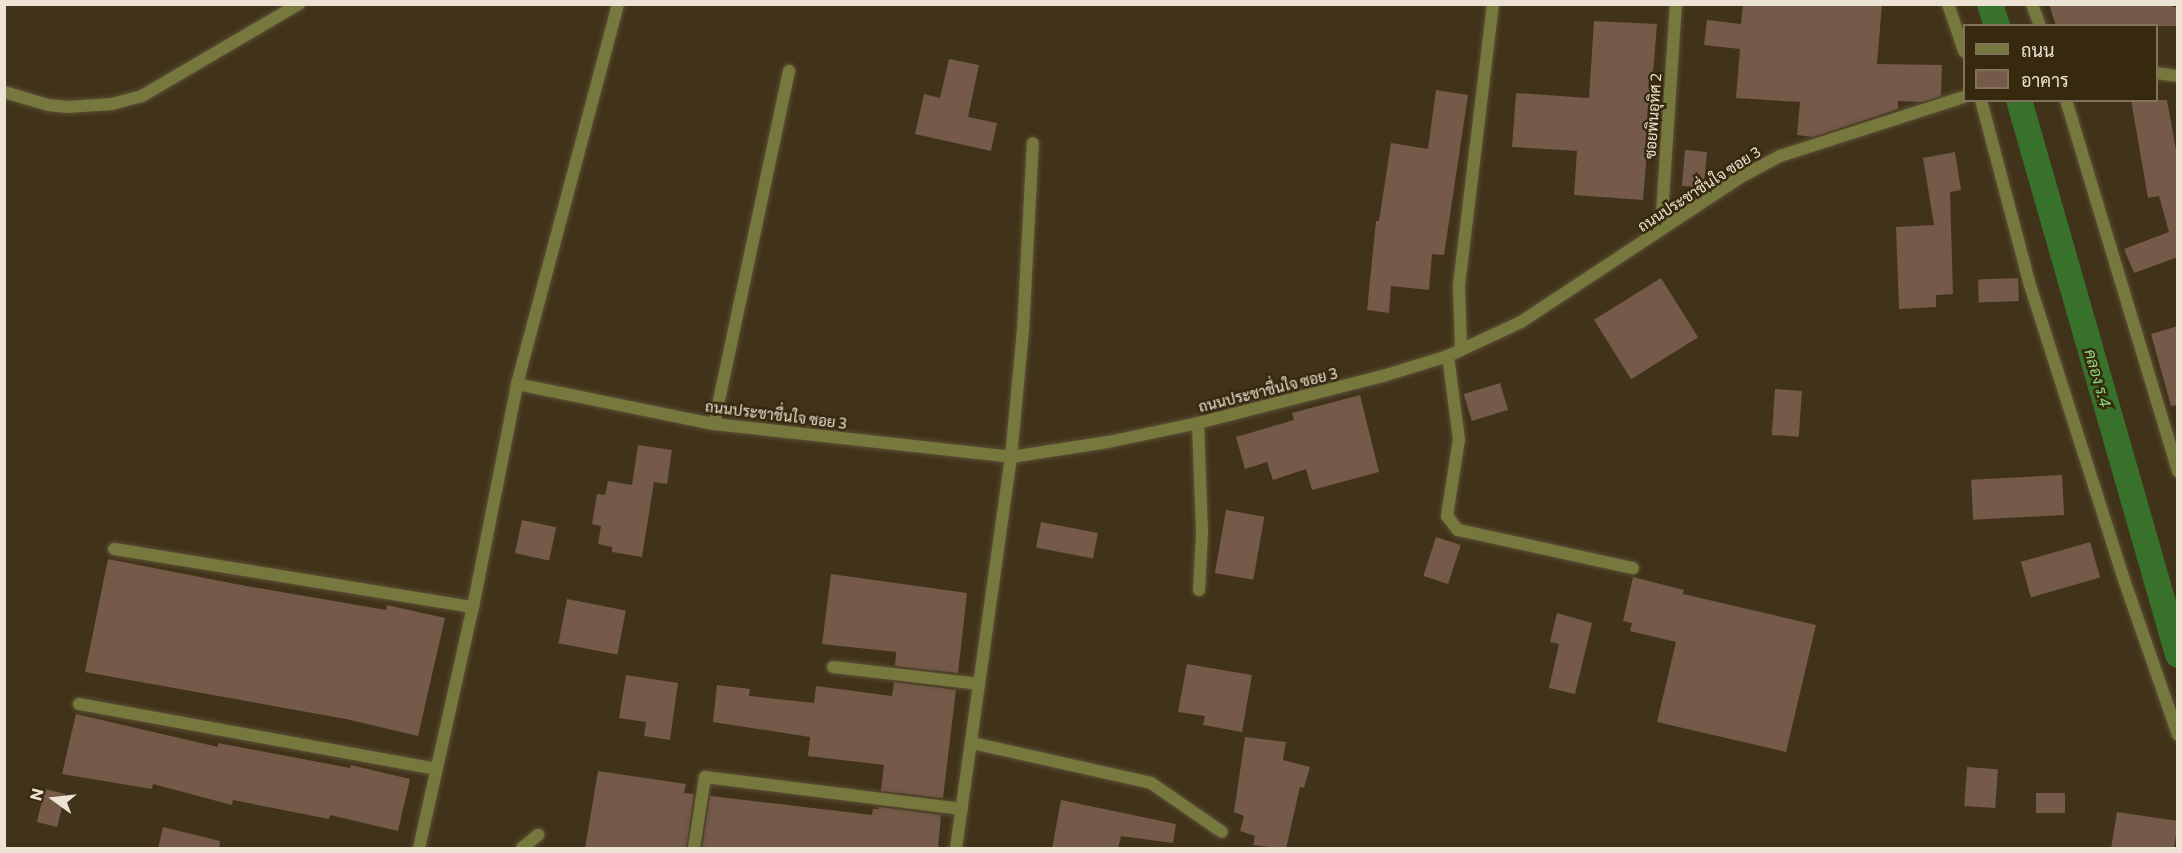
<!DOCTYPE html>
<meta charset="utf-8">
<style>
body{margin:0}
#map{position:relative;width:2182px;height:853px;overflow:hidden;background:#413319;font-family:Commissioner,Sarabun,sans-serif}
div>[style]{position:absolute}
.canal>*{height:26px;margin:-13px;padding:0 13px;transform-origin:13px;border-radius:13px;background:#37712b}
.building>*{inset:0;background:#755949;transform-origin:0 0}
.roads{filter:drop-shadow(0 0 2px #5c4f37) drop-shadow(0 0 2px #5c4f37)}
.service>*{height:12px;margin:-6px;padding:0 6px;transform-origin:6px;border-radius:6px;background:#76783d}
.minor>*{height:12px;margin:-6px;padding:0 6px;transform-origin:6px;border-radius:6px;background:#76783d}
.tertiary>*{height:12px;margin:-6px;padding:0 6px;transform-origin:6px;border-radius:6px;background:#76783d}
span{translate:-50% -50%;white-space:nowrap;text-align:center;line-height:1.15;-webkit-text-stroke:5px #37290e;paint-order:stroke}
.street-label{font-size:15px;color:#ece3d4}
.water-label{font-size:16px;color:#8bdb7c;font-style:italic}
.frame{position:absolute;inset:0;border:6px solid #ece3d4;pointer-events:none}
.legend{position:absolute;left:1963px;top:24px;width:195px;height:78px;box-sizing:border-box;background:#37290e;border:2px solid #7f735d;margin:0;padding:8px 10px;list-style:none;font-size:18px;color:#ece3d4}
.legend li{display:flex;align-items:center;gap:12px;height:30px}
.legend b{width:30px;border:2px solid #7f735d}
.north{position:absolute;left:24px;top:769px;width:60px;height:60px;-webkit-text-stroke:4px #37290e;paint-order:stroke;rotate:285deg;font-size:16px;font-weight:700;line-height:24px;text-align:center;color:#ece3d4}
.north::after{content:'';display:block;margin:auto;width:21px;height:27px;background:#ece3d4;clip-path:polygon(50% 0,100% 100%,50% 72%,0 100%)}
</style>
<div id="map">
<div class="canal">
<div style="left:1990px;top:4px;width:23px;rotate:72deg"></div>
<div style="left:2019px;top:100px;width:577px;rotate:74.01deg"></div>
</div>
<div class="building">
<div style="clip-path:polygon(1743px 4px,1882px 4px,1877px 64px,1942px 65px,1941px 96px,1923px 102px,1898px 101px,1898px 109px,1813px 137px,1797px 135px,1800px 102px,1736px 98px,1740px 49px,1704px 45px,1707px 20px,1741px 24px)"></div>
<div style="clip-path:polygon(2049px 4px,2164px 4px,2178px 8px,2178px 26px,2056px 26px)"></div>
<div style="clip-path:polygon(1594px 21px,1657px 24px,1643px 200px,1574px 195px,1577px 151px,1512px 147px,1516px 93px,1589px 98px)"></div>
<div style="clip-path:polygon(949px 59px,979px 65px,968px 117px,997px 123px,991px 151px,915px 134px,924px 94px,940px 98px)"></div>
<div style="clip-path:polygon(1436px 90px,1468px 95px,1444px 255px,1432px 254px,1429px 290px,1391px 286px,1389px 313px,1367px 310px,1376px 221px,1379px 221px,1391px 143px,1428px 149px)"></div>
<div style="clip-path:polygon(2131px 100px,2167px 100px,2178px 161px,2178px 257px,2134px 273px,2124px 249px,2169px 232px,2159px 196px,2148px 198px)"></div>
<div style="left:1685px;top:150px;width:22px;height:36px;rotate:5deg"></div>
<div style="clip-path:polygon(1955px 152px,1961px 190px,1950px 192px,1953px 294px,1936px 295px,1936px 307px,1899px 309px,1896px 227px,1934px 225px,1923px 158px)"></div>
<div style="left:1661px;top:278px;width:70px;height:79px;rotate:58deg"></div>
<div style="left:2018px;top:278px;width:23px;height:40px;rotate:88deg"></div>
<div style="clip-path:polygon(2178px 326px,2178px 405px,2171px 406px,2151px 334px)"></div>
<div style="left:1500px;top:383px;width:28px;height:38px;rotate:73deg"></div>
<div style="left:1775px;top:389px;width:27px;height:46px;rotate:4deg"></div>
<div style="clip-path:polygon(1360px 395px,1379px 472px,1312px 490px,1306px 469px,1273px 480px,1267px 462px,1245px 469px,1236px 437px,1294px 420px,1292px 413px)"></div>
<div style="clip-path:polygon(638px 445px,672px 450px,667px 484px,654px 482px,642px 557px,612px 552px,612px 547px,598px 544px,601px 526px,592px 524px,597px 494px,605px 495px,608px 481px,632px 485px)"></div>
<div style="left:2062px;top:475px;width:40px;height:91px;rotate:87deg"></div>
<div style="left:1226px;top:510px;width:39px;height:64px;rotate:10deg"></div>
<div style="left:522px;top:520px;width:35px;height:34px;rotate:12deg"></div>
<div style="left:1041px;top:522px;width:58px;height:26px;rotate:11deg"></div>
<div style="left:1436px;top:537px;width:26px;height:41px;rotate:18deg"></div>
<div style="left:2090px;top:542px;width:37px;height:72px;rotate:74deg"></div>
<div style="clip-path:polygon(108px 559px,246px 586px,386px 610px,387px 605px,445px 618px,418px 736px,346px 719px,85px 672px)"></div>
<div style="clip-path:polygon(831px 574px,967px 593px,958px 673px,895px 666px,896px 652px,822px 644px)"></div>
<div style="clip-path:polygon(1633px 577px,1684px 590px,1683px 594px,1816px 625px,1786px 752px,1657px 722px,1676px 642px,1630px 631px,1632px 623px,1623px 621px)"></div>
<div style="left:567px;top:599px;width:60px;height:45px;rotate:11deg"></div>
<div style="clip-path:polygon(1557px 613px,1592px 623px,1575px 694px,1549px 688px,1559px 644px,1550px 642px)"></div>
<div style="clip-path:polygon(1187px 664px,1252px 675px,1242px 732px,1203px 725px,1205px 716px,1178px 712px)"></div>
<div style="clip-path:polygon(626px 675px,678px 683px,670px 740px,644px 736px,646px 722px,619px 718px)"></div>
<div style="clip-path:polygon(894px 682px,956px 690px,943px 798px,881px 791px,884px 765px,808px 756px,810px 737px,713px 722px,717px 685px,750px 689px,749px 696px,814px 703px,816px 686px,892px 696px)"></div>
<div style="clip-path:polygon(76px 714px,218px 747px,218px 743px,350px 768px,351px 765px,410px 779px,398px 831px,330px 815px,329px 819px,233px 800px,232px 805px,153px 784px,152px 789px,62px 774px)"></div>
<div style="clip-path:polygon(1245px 737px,1286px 742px,1283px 760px,1310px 767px,1304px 788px,1300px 787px,1286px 849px,1253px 845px,1255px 836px,1240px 831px,1244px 816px,1234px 812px)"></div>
<div style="left:1967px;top:767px;width:31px;height:39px;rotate:4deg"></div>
<div style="clip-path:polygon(598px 771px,686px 784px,684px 793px,694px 794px,686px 849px,585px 849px)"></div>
<div style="left:45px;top:789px;width:21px;height:34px;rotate:14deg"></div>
<div style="left:2036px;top:793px;width:29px;height:20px"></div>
<div style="clip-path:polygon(710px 796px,872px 815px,873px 809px,879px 809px,879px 807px,941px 815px,938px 849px,702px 849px)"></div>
<div style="clip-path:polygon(1061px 800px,1176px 824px,1173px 843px,1121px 836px,1118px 849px,1052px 849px)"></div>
<div style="clip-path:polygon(2117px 812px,2178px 821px,2174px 849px,2111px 849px)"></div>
<div style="clip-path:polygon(163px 827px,220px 841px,219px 849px,158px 849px)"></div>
</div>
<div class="roads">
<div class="service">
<div style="left:1448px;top:356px;width:84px;rotate:82.5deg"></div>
<div style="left:1459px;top:439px;width:78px;rotate:98.9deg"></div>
<div style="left:1447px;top:516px;width:18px;rotate:52deg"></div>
<div style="left:1458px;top:530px;width:179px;rotate:12.3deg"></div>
<div style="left:1198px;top:423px;width:110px;rotate:87.9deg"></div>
<div style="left:1202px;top:533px;width:57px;rotate:93deg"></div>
</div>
<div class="minor">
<div style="left:1948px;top:4px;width:50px;rotate:71.2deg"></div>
<div style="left:2032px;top:4px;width:23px;rotate:70deg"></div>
<div style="left:2156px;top:73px;width:22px;rotate:8deg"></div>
<div style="left:1981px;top:100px;width:188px;rotate:75.2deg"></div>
<div style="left:2029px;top:282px;width:306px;rotate:72.3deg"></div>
<div style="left:2122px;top:574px;width:170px;rotate:70.8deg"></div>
<div style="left:2066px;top:100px;width:388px;rotate:73.2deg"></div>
<div style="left:1661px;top:229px;width:225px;rotate:-86.2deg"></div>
<div style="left:1461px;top:350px;width:65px;rotate:-91.8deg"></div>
<div style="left:1459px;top:285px;width:283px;rotate:-83.1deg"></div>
<div style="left:517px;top:384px;width:201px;rotate:11.5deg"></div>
<div style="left:714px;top:424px;width:299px;rotate:6.3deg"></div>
<div style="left:1011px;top:457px;width:98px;rotate:-8.8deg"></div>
<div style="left:1108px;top:442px;width:92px;rotate:-11.9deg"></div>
<div style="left:1198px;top:423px;width:191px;rotate:-14.3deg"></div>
<div style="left:1383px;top:376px;width:68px;rotate:-17.1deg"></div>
<div style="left:1448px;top:356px;width:81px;rotate:-25deg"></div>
<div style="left:1521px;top:322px;width:261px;rotate:-33.4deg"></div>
<div style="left:1739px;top:178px;width:47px;rotate:-28.2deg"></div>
<div style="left:1780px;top:156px;width:193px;rotate:-17.8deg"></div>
<div style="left:714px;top:424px;width:361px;rotate:-78deg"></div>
<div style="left:114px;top:549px;width:364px;rotate:9.2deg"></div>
<div style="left:833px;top:667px;width:147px;rotate:6.6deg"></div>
<div style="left:79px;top:704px;width:363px;rotate:10.3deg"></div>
<div style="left:972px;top:743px;width:183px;rotate:12.6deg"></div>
<div style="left:1151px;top:783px;width:86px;rotate:34.6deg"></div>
<div style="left:522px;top:848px;width:21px;rotate:-39deg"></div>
<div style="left:694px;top:848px;width:72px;rotate:-81.2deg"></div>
<div style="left:705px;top:777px;width:259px;rotate:7.1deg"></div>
<div style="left:956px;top:848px;width:395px;rotate:-82deg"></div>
<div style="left:1011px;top:457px;width:127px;rotate:-84.6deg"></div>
<div style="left:1023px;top:331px;width:188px;rotate:-87deg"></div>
</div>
<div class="tertiary">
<div style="left:4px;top:92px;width:46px;rotate:16.5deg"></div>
<div style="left:48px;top:105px;width:19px;rotate:6deg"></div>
<div style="left:67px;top:107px;width:45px;rotate:-3.8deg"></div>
<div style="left:112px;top:104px;width:31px;rotate:-15deg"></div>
<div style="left:142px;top:96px;width:182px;rotate:-30.4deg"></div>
<div style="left:419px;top:848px;width:247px;rotate:-77.4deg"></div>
<div style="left:473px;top:607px;width:227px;rotate:-78.8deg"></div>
<div style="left:517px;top:384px;width:393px;rotate:-75.1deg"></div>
</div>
</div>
<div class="street-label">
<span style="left:1653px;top:116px;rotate:-86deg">ซอยพินอุทิศ 2</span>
<span style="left:1699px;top:189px;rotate:-33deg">ถนนประชาชื่นใจ ซอย 3</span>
<span style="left:1268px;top:390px;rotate:-14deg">ถนนประชาชื่นใจ ซอย 3</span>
<span style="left:776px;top:415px;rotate:7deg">ถนนประชาชื่นใจ ซอย 3</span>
</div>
<div class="water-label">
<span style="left:2098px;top:378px;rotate:74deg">คลอง ร.4</span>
</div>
<div class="frame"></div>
<ul class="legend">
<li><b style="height:8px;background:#76783d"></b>ถนน</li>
<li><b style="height:16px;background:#755949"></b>อาคาร</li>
</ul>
<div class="north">N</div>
</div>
